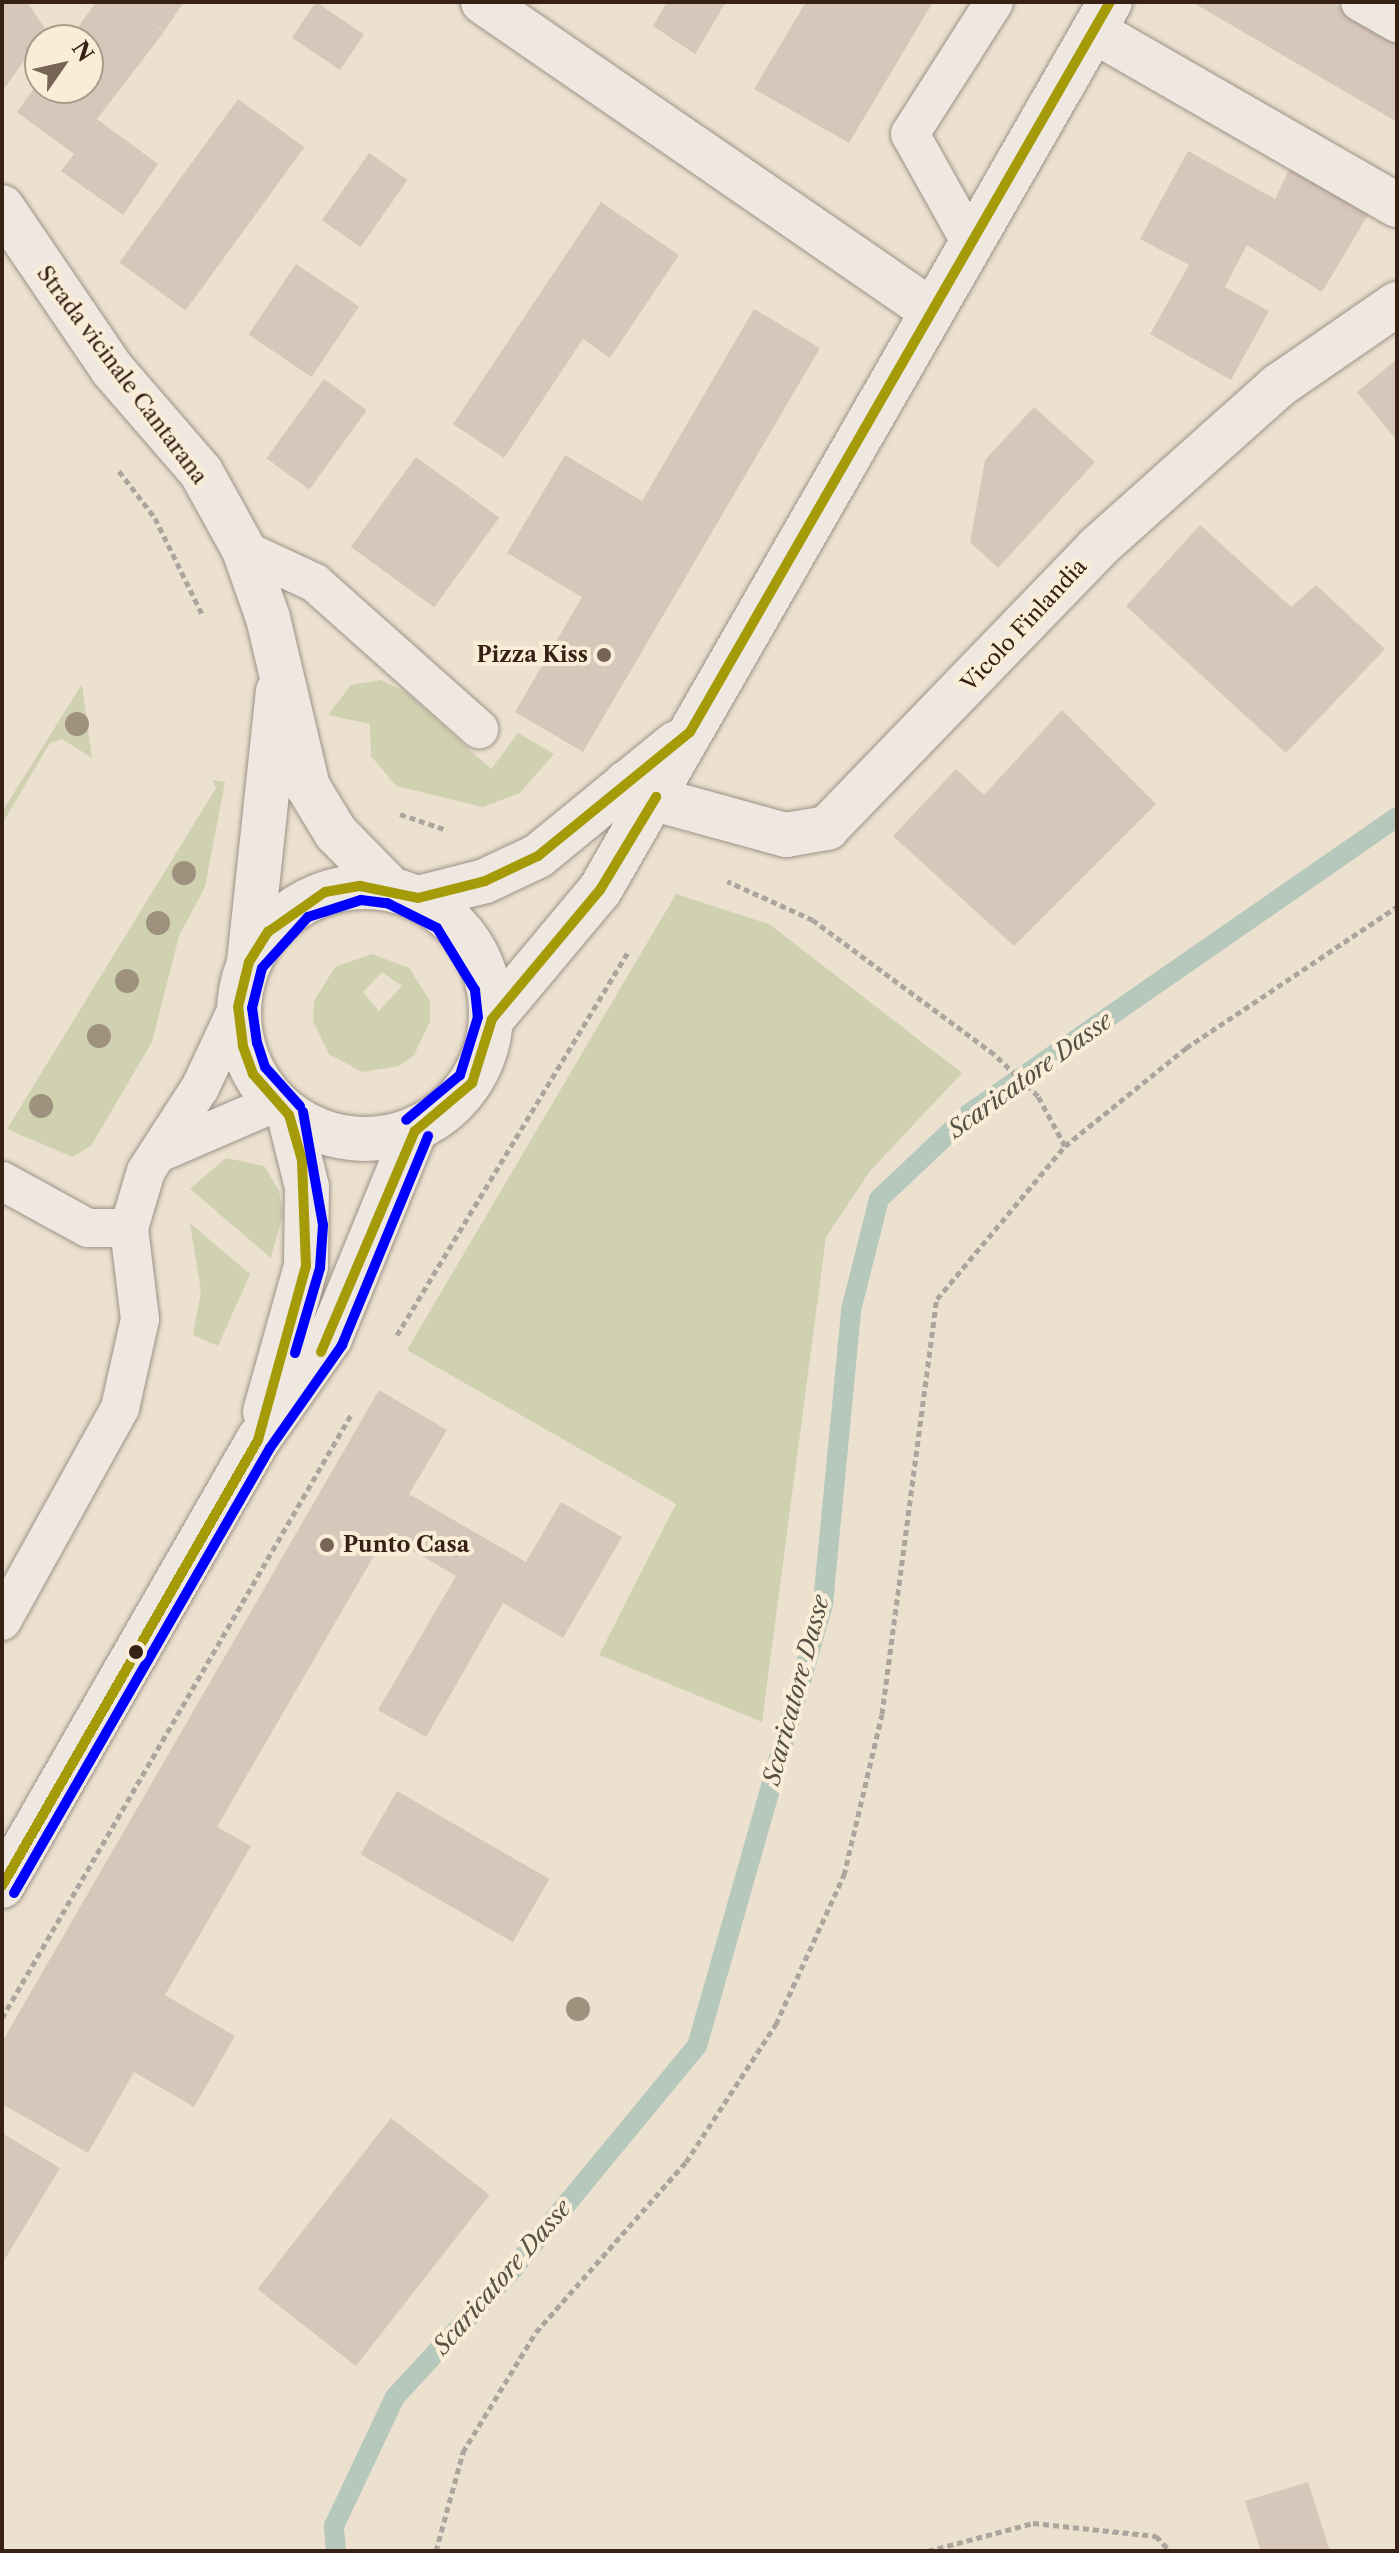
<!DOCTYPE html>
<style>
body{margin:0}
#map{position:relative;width:1399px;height:2553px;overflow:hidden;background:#ece0cf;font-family:"Libre Caslon Text",serif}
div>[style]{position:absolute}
.green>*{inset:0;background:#d0d1b0}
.stream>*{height:20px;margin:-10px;padding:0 10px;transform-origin:10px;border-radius:10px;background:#b5c8bb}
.building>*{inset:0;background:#d7c7bb;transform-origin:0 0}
.path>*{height:5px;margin-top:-2.5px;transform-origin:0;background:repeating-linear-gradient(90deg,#aca59e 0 6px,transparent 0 10px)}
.roads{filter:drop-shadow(0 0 2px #9c9287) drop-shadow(0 0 2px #9c9287)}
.lane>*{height:38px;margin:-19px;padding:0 19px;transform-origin:19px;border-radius:19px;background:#efe8e0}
.street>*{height:44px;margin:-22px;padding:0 22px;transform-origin:22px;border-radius:22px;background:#efe8e0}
.secondary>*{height:44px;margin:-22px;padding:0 22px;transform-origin:22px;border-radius:22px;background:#efe8e0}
.secondary>.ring{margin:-22px;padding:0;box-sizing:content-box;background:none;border:44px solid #efe8e0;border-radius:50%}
.bus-1>*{height:10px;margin:-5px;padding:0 5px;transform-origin:5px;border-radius:5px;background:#a59b09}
.bus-2>*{height:10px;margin:-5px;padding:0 5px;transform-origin:5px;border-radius:5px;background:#00f}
.trees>*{width:24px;height:24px;margin:-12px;border-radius:50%;background:#9e927e}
.dots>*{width:22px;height:22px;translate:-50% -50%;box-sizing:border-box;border:4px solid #faedd8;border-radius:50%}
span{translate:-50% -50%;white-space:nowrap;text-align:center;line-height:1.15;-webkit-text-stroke:8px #faedd8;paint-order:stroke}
.street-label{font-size:22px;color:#362114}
.poi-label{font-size:22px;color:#362114;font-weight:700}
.right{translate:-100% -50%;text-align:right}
.left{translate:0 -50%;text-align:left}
.water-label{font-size:24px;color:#555044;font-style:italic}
.frame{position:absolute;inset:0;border:4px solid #362114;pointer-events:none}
.north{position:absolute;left:24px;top:24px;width:80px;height:80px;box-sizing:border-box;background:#faedd8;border:2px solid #ac9b8a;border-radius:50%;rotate:56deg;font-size:22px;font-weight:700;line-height:32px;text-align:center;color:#362114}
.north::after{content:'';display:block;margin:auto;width:28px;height:36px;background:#766455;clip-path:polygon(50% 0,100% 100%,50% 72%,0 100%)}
</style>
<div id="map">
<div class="green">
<div style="clip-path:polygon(381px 680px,407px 693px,491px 769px,518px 733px,554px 754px,520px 793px,483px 807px,396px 786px,371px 756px,370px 724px,328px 715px,351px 685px)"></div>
<div style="clip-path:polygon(82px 684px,92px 758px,62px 739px,50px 743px,2px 824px,2px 812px)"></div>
<div style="clip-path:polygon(213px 780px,225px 782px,205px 887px,179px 936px,152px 1042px,91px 1146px,72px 1157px,7px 1129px,216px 788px)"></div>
<div style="clip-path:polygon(676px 894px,769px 924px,962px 1073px,870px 1171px,826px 1237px,762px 1722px,599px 1655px,676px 1504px,407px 1350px)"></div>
<div style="clip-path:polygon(evenodd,372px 954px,409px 968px,430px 1001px,430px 1021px,414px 1055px,399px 1066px,362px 1072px,329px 1054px,313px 1021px,314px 1001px,335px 967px,372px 954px,382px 972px,402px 986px,379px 1011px,363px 992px,382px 972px)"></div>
<div style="clip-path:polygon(226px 1158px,264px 1166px,279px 1191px,283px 1214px,271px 1258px,190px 1189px)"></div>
<div style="clip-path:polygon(190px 1223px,250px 1274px,218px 1346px,193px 1335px,201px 1291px)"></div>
</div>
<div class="stream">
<div style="left:336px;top:2551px;width:25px;rotate:-95deg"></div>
<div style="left:334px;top:2526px;width:143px;rotate:-64.7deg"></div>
<div style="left:395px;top:2397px;width:174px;rotate:-47.3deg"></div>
<div style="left:513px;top:2269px;width:289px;rotate:-50.5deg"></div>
<div style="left:697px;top:2046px;width:461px;rotate:-74.1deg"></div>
<div style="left:823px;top:1603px;width:294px;rotate:-84.5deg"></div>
<div style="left:851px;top:1310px;width:114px;rotate:-75.8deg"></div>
<div style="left:879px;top:1199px;width:125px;rotate:-43.4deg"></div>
<div style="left:970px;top:1113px;width:520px;rotate:-34.73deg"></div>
</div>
<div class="building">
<div style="clip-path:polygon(2px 2px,27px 2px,46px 30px,4px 89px)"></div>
<div style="clip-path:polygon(96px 2px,184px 2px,164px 31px,152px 23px,164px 32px,97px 119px,158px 164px,123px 215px,61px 171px,74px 154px,17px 112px,40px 80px,40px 88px,88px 88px,88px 40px,69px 40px)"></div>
<div style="left:316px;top:2px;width:58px;height:43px;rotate:34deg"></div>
<div style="clip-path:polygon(667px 2px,726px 2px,695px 54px,653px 26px)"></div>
<div style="clip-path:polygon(806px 2px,933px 2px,849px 143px,754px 89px)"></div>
<div style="clip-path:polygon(1192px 2px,1331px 2px,1397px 41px,1397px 122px)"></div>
<div style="left:238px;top:99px;width:82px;height:202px;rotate:36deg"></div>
<div style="clip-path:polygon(1188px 151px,1275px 199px,1291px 166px,1369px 213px,1322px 292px,1247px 245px,1225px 287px,1269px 311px,1231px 380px,1150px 334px,1189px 265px,1140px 239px)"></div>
<div style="left:369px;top:153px;width:47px;height:82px;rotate:35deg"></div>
<div style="clip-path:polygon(601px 202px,679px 255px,610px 358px,583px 339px,504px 458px,453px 424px)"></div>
<div style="left:296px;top:264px;width:76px;height:85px;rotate:34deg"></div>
<div style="clip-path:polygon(754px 309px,820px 348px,583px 752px,515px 712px,582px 597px,507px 553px,565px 455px,642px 501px)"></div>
<div style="clip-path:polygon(1397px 359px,1397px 441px,1357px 392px)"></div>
<div style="left:324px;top:379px;width:53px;height:98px;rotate:36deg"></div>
<div style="clip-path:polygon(1034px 407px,1095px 462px,998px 568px,970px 542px,985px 460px)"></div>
<div style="left:416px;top:457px;width:103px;height:111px;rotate:36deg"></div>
<div style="clip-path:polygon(1200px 525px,1291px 607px,1316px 585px,1385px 649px,1286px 753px,1126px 606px)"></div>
<div style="clip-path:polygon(1062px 710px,1156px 804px,1014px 946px,893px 836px,956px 769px,984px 795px)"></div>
<div style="clip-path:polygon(379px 1390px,447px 1430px,409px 1494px,526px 1562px,561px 1502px,622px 1537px,563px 1638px,503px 1603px,426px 1737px,378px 1710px,456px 1576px,386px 1535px,217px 1827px,251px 1846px,165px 1995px,235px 2036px,194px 2107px,134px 2072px,88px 2153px,2px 2104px,2px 2042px)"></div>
<div style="left:397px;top:1791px;width:176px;height:73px;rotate:30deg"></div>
<div style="left:391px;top:2118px;width:125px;height:217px;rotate:38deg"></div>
<div style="clip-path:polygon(2px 2133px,60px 2168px,2px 2264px)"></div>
<div style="clip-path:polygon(1308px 2482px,1330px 2551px,1261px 2551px,1245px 2501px)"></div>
</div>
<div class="path">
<div style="left:119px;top:471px;width:59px;rotate:52.5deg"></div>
<div style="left:155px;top:518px;width:107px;rotate:63.9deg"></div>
<div style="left:400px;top:814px;width:50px;rotate:18.8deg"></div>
<div style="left:1065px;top:1146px;width:156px;rotate:-39deg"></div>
<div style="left:1186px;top:1048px;width:254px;rotate:-33.8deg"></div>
<div style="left:397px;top:1335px;width:446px;rotate:-58.9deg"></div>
<div style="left:2px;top:2018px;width:699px;rotate:-59.95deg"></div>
<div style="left:436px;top:2551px;width:103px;rotate:-74.7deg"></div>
<div style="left:463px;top:2452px;width:140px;rotate:-58.7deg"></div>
<div style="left:536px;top:2332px;width:227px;rotate:-48.6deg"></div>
<div style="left:686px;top:2162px;width:165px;rotate:-56.9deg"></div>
<div style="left:776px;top:2024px;width:164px;rotate:-65.5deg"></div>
<div style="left:844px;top:1875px;width:165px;rotate:-76.7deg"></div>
<div style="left:882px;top:1714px;width:419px;rotate:-82.5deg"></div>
<div style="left:937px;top:1299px;width:199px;rotate:-50.1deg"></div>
<div style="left:1065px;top:1146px;width:57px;rotate:-118.4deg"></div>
<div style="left:1038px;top:1096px;width:61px;rotate:-136.3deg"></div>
<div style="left:994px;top:1054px;width:225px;rotate:-143.5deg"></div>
<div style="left:813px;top:920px;width:94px;rotate:-155.6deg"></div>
<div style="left:928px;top:2551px;width:109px;rotate:-14.9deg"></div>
<div style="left:1033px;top:2523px;width:124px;rotate:6deg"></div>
<div style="left:1156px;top:2536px;width:21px;rotate:47deg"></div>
</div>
<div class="roads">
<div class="lane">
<div style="left:1360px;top:2px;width:43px;rotate:29.6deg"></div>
<div style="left:971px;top:243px;width:125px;rotate:-119.2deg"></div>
<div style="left:910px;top:134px;width:156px;rotate:-57.5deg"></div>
<div style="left:244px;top:550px;width:78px;rotate:24.9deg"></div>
<div style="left:315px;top:583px;width:220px;rotate:41.7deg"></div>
<div style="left:159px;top:1153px;width:126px;rotate:-23.3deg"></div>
<div style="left:2px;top:1181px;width:98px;rotate:28.7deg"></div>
<div style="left:88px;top:1228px;width:41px"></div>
<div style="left:2px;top:1621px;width:244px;rotate:-61deg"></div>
<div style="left:120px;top:1408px;width:91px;rotate:-77.3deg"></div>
<div style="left:140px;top:1319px;width:92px;rotate:-96.9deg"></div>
<div style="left:129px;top:1228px;width:59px;rotate:-73.4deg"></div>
<div style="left:146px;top:1171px;width:99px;rotate:-57deg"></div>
<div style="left:200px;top:1088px;width:89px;rotate:-64.9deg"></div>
</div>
<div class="street">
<div style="left:483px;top:2px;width:545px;rotate:34.54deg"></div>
<div style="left:1094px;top:31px;width:349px;rotate:29.9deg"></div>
<div style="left:2px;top:207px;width:196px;rotate:55.8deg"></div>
<div style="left:112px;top:369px;width:136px;rotate:49.2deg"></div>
<div style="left:201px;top:472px;width:89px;rotate:61.1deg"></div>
<div style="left:244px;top:550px;width:72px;rotate:70.6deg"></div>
<div style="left:268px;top:618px;width:174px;rotate:76.7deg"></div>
<div style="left:308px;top:787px;width:54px;rotate:58.7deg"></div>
<div style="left:336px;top:833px;width:78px;rotate:45.5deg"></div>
<div style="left:626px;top:783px;width:33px;rotate:29deg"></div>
<div style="left:655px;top:799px;width:136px;rotate:15.4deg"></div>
<div style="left:786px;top:835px;width:42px;rotate:-9.7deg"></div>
<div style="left:827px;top:828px;width:389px;rotate:-46deg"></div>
<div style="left:1097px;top:548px;width:243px;rotate:-41.8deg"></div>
<div style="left:1278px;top:386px;width:145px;rotate:-34.6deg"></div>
<div style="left:249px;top:962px;width:272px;rotate:-83.9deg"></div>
</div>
<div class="secondary">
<div class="ring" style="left:239px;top:887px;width:208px;height:208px"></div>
<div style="left:418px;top:898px;width:69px;rotate:-14.2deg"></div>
<div style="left:485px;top:881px;width:59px;rotate:-25.3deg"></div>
<div style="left:538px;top:856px;width:178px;rotate:-39.3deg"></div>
<div style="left:492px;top:1019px;width:168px;rotate:-50.1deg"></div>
<div style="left:600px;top:890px;width:1024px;rotate:-60.13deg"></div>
<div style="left:265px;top:1412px;width:152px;rotate:-74.3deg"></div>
<div style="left:306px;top:1266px;width:79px;rotate:-89.3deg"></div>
<div style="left:307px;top:1187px;width:74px;rotate:-104deg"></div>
<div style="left:2px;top:1886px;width:514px;rotate:-60.14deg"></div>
<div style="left:258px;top:1440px;width:125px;rotate:-54.8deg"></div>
<div style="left:330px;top:1338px;width:224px;rotate:-67.7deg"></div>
</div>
</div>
<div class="bus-1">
<div style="left:321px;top:1352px;width:240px;rotate:-67deg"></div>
<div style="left:415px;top:1131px;width:75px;rotate:-40.1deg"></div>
<div style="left:472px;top:1083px;width:67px;rotate:-72.6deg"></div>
<div style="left:492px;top:1019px;width:168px;rotate:-50.1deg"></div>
<div style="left:600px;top:890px;width:109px;rotate:-58.9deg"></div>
<div style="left:2px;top:1886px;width:514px;rotate:-60.14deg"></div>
<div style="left:258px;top:1440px;width:180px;rotate:-74.6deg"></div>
<div style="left:306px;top:1266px;width:106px;rotate:-92.2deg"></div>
<div style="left:302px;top:1160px;width:47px;rotate:-106.1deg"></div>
<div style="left:289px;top:1115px;width:55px;rotate:-131.3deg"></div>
<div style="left:253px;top:1074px;width:30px;rotate:-110deg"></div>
<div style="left:243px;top:1046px;width:39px;rotate:-97deg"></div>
<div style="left:238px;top:1007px;width:46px;rotate:-76.3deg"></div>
<div style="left:249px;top:962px;width:36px;rotate:-58deg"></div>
<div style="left:268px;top:932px;width:70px;rotate:-35.1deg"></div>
<div style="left:325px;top:892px;width:36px;rotate:-10deg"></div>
<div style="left:360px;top:886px;width:59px;rotate:11.7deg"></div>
<div style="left:418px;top:898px;width:69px;rotate:-14.2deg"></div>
<div style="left:485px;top:881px;width:59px;rotate:-25.3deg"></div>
<div style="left:538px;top:856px;width:196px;rotate:-39.2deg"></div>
<div style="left:690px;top:732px;width:842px;rotate:-60.09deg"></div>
</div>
<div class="bus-2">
<div style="left:300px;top:1106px;width:52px;rotate:-131.9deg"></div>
<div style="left:265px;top:1067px;width:25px;rotate:-108deg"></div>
<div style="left:257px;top:1043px;width:35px;rotate:-98deg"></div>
<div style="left:252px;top:1008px;width:41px;rotate:-76deg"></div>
<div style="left:262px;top:968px;width:69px;rotate:-48deg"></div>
<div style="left:308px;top:917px;width:56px;rotate:-17.8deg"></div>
<div style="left:361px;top:900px;width:26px;rotate:7deg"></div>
<div style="left:387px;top:903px;width:56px;rotate:26.6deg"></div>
<div style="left:437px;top:928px;width:73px;rotate:58.5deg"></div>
<div style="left:475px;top:990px;width:27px;rotate:84deg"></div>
<div style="left:478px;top:1017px;width:61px;rotate:107.2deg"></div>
<div style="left:460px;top:1075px;width:70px;rotate:140.2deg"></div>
<div style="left:295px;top:1353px;width:89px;rotate:-73.6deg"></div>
<div style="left:320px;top:1268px;width:43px;rotate:-86deg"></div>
<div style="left:323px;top:1225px;width:115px;rotate:-100deg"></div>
<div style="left:14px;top:1893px;width:513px;rotate:-60.09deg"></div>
<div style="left:270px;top:1448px;width:126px;rotate:-55deg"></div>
<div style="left:342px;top:1345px;width:226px;rotate:-67.6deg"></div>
</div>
<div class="trees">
<div style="left:77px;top:724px"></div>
<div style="left:184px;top:873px"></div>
<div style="left:158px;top:923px"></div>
<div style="left:127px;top:981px"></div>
<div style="left:99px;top:1036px"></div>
<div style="left:41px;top:1106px"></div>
<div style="left:578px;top:2009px"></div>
</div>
<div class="dots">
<div style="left:604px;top:655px;background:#766455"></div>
<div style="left:327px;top:1545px;background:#766455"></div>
<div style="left:136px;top:1652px;background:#362114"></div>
</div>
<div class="street-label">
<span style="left:122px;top:375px;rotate:53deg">Strada vicinale Cantarana</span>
<span style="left:1024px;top:625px;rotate:-47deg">Vicolo Finlandia</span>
</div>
<div class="poi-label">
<span class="right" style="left:588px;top:655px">Pizza Kiss</span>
<span class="left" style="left:343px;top:1545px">Punto Casa</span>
</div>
<div class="water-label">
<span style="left:1030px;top:1075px;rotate:-36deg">Scaricatore Dasse</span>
<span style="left:796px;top:1690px;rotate:-75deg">Scaricatore Dasse</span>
<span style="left:502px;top:2277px;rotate:-49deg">Scaricatore Dasse</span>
</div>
<div class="frame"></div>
<div class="north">N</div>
</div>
